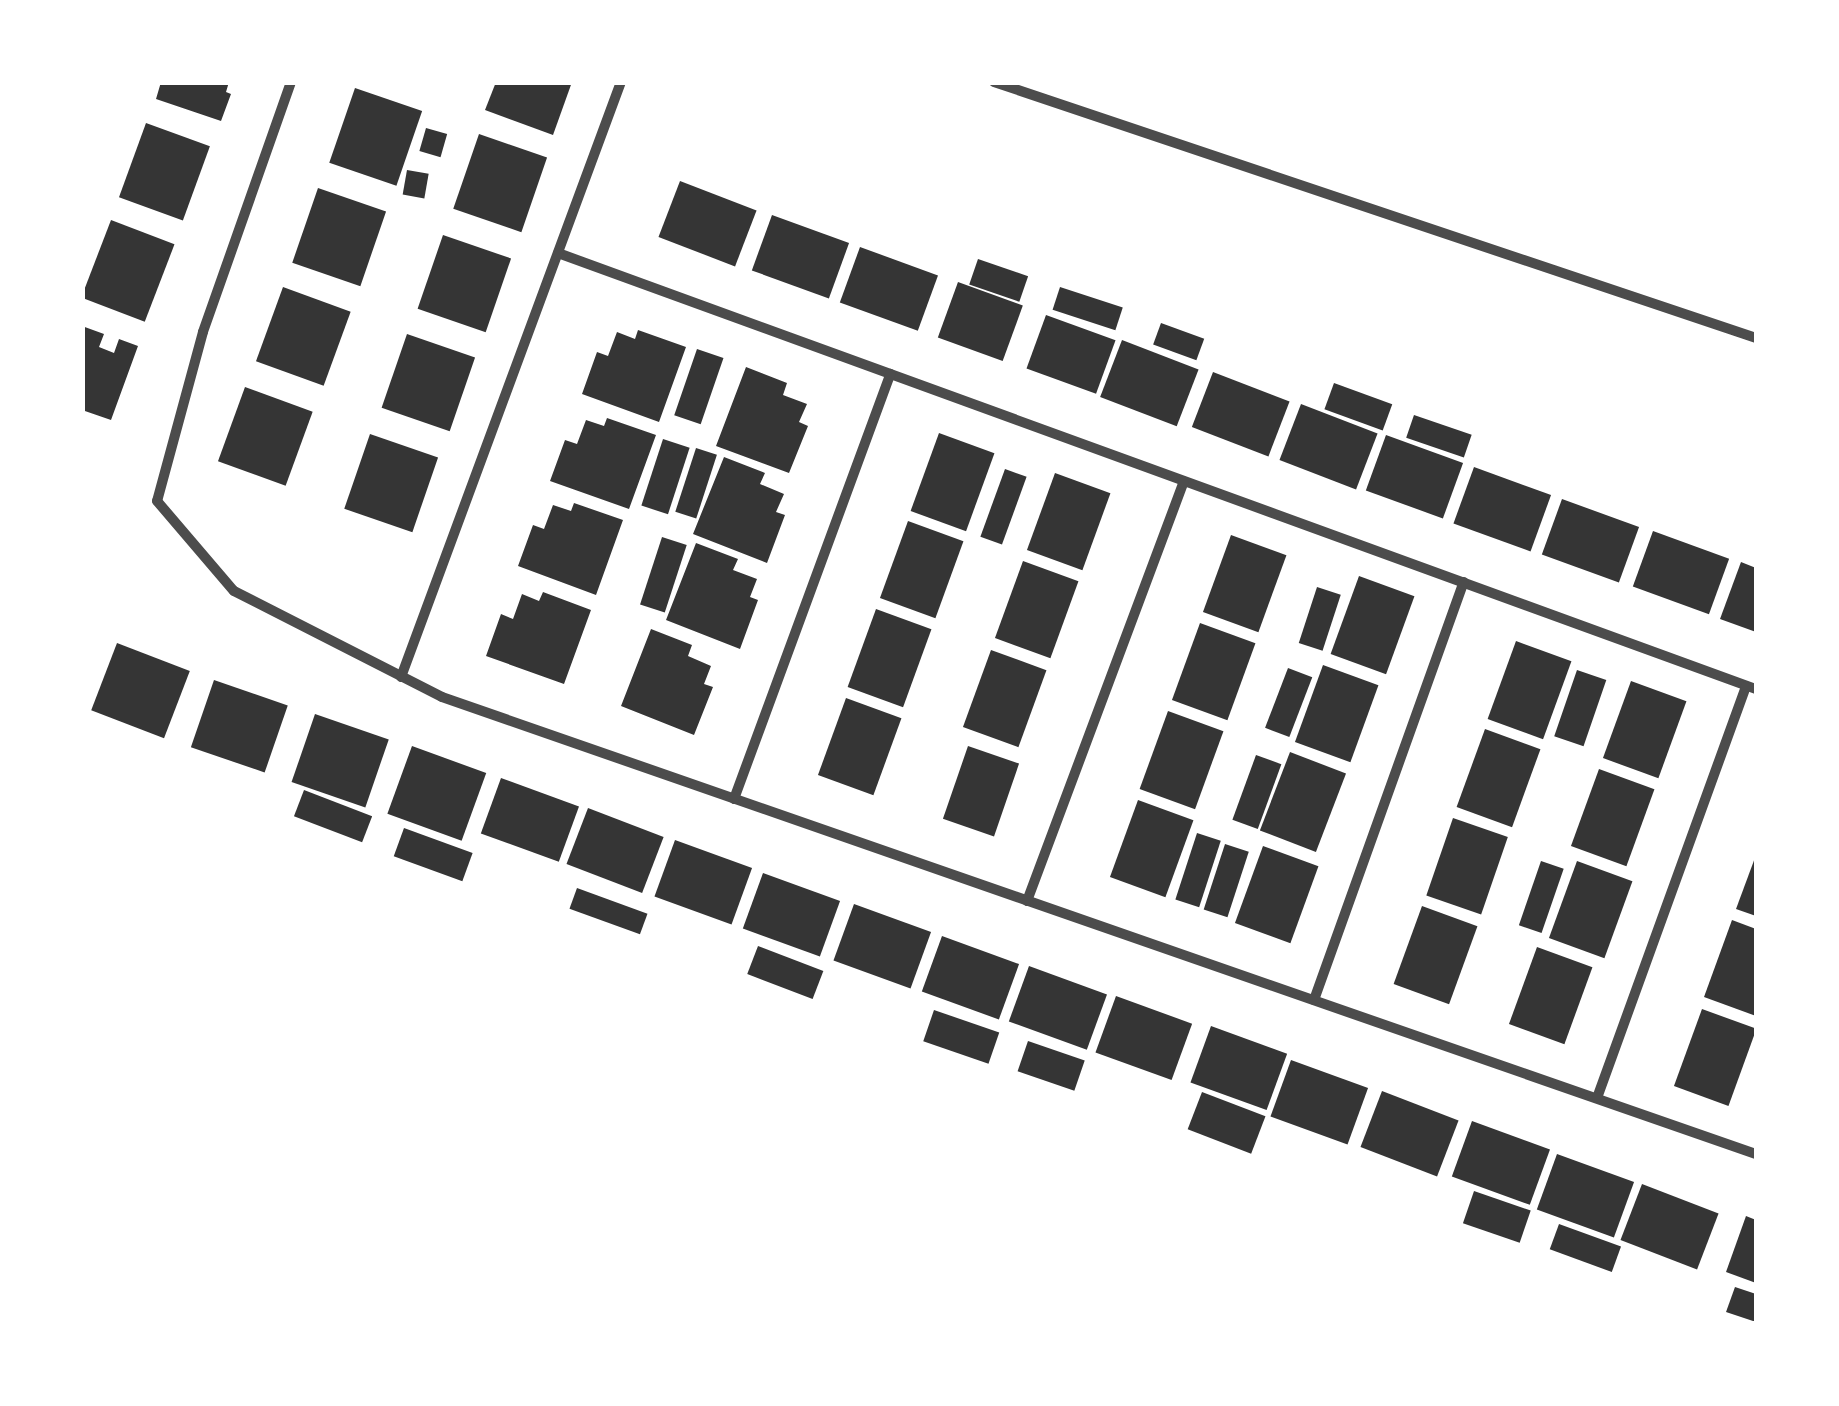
<!DOCTYPE html>
<style>
body{margin:0}
#map{position:relative;width:1839px;height:1406px;overflow:hidden;background:#fff;font-family:"Varela Round",sans-serif}
div>[style]{position:absolute}
.building>*{inset:0;background:#353535;transform-origin:0 0}
.minor>*{height:10px;margin:-5px;padding:0 5px;transform-origin:5px;border-radius:5px;background:#4c4c4c}
span{translate:-50% -50%;white-space:nowrap;text-align:center;line-height:1.15;-webkit-text-stroke:10px #fff;paint-order:stroke}
.frame{position:absolute;inset:0;border:85px solid #fff;pointer-events:none}
</style>
<div id="map">
<div class="building">
<div style="clip-path:polygon(161px 82px,229px 82px,226px 92px,231px 94px,221px 121px,156px 99px)"></div>
<div style="clip-path:polygon(496px 82px,572px 82px,553px 135px,485px 110px)"></div>
<div style="left:355px;top:88px;width:71px;height:79px;rotate:19deg"></div>
<div style="left:146px;top:123px;width:68px;height:79px;rotate:20deg"></div>
<div style="left:426px;top:128px;width:22px;height:24px;rotate:16deg"></div>
<div style="left:479px;top:134px;width:72px;height:79px;rotate:19deg"></div>
<div style="left:407px;top:170px;width:22px;height:25px;rotate:10deg"></div>
<div style="left:680px;top:181px;width:82px;height:60px;rotate:21deg"></div>
<div style="left:318px;top:188px;width:72px;height:79px;rotate:19deg"></div>
<div style="left:772px;top:215px;width:82px;height:59px;rotate:20deg"></div>
<div style="left:111px;top:220px;width:68px;height:83px;rotate:21deg"></div>
<div style="left:443px;top:235px;width:72px;height:78px;rotate:19deg"></div>
<div style="left:860px;top:247px;width:83px;height:59px;rotate:20deg"></div>
<div style="left:978px;top:259px;width:53px;height:27px;rotate:19deg"></div>
<div style="left:958px;top:282px;width:69px;height:59px;rotate:20deg"></div>
<div style="left:283px;top:287px;width:72px;height:79px;rotate:20deg"></div>
<div style="left:1060px;top:287px;width:66px;height:24px;rotate:18deg"></div>
<div style="left:1046px;top:315px;width:74px;height:57px;rotate:20deg"></div>
<div style="left:1161px;top:323px;width:46px;height:23px;rotate:20deg"></div>
<div style="clip-path:polygon(82px 326px,104px 334px,99px 347px,114px 353px,119px 339px,138px 346px,111px 420px,82px 410px)"></div>
<div style="clip-path:polygon(638px 330px,686px 347px,659px 422px,582px 394px,597px 352px,608px 356px,617px 332px,635px 339px)"></div>
<div style="left:407px;top:334px;width:72px;height:78px;rotate:19deg"></div>
<div style="left:1122px;top:340px;width:82px;height:61px;rotate:21deg"></div>
<div style="left:697px;top:349px;width:28px;height:70px;rotate:19deg"></div>
<div style="clip-path:polygon(746px 367px,787px 383px,783px 395px,807px 404px,799px 422px,808px 426px,789px 473px,716px 446px)"></div>
<div style="left:1213px;top:372px;width:82px;height:59px;rotate:21deg"></div>
<div style="left:1334px;top:383px;width:62px;height:28px;rotate:20deg"></div>
<div style="left:245px;top:387px;width:72px;height:79px;rotate:20deg"></div>
<div style="left:1301px;top:404px;width:82px;height:60px;rotate:21deg"></div>
<div style="left:1414px;top:415px;width:61px;height:24px;rotate:19deg"></div>
<div style="clip-path:polygon(607px 418px,656px 435px,629px 509px,550px 481px,565px 440px,577px 444px,586px 420px,604px 426px)"></div>
<div style="left:939px;top:433px;width:59px;height:83px;rotate:20deg"></div>
<div style="left:370px;top:434px;width:72px;height:79px;rotate:19deg"></div>
<div style="left:1386px;top:435px;width:82px;height:59px;rotate:20deg"></div>
<div style="left:663px;top:439px;width:28px;height:70px;rotate:18deg"></div>
<div style="left:696px;top:448px;width:22px;height:67px;rotate:18deg"></div>
<div style="clip-path:polygon(724px 457px,765px 473px,760px 484px,784px 494px,776px 512px,785px 515px,767px 563px,693px 534px)"></div>
<div style="left:1474px;top:467px;width:82px;height:60px;rotate:20deg"></div>
<div style="left:1005px;top:469px;width:23px;height:72px;rotate:20deg"></div>
<div style="left:1055px;top:473px;width:59px;height:82px;rotate:20deg"></div>
<div style="left:1562px;top:499px;width:82px;height:59px;rotate:20deg"></div>
<div style="clip-path:polygon(574px 503px,623px 520px,596px 595px,518px 566px,533px 525px,544px 529px,553px 505px,571px 511px)"></div>
<div style="left:908px;top:521px;width:59px;height:82px;rotate:20deg"></div>
<div style="left:1653px;top:531px;width:81px;height:59px;rotate:20deg"></div>
<div style="left:1231px;top:535px;width:59px;height:82px;rotate:20deg"></div>
<div style="left:662px;top:537px;width:26px;height:71px;rotate:18deg"></div>
<div style="clip-path:polygon(696px 543px,738px 559px,733px 570px,757px 579px,750px 597px,758px 600px,740px 649px,666px 620px)"></div>
<div style="left:1023px;top:561px;width:59px;height:82px;rotate:20deg"></div>
<div style="clip-path:polygon(1741px 562px,1756px 568px,1756px 632px,1720px 619px)"></div>
<div style="left:1359px;top:576px;width:59px;height:83px;rotate:20deg"></div>
<div style="left:1317px;top:587px;width:25px;height:59px;rotate:18deg"></div>
<div style="clip-path:polygon(543px 592px,591px 610px,564px 684px,486px 656px,501px 614px,513px 619px,522px 594px,539px 601px)"></div>
<div style="left:876px;top:609px;width:59px;height:83px;rotate:20deg"></div>
<div style="left:1200px;top:623px;width:59px;height:82px;rotate:20deg"></div>
<div style="clip-path:polygon(651px 629px,692px 645px,688px 656px,711px 666px,704px 684px,713px 687px,694px 735px,621px 706px)"></div>
<div style="left:1516px;top:641px;width:59px;height:83px;rotate:20deg"></div>
<div style="left:117px;top:643px;width:78px;height:72px;rotate:21deg"></div>
<div style="left:991px;top:650px;width:59px;height:82px;rotate:20deg"></div>
<div style="left:1323px;top:665px;width:59px;height:82px;rotate:20deg"></div>
<div style="left:1288px;top:668px;width:26px;height:64px;rotate:21deg"></div>
<div style="left:1577px;top:670px;width:31px;height:70px;rotate:19deg"></div>
<div style="left:214px;top:680px;width:78px;height:71px;rotate:19deg"></div>
<div style="left:1631px;top:681px;width:59px;height:82px;rotate:20deg"></div>
<div style="left:846px;top:698px;width:59px;height:82px;rotate:20deg"></div>
<div style="left:1168px;top:711px;width:59px;height:83px;rotate:20deg"></div>
<div style="left:315px;top:714px;width:78px;height:72px;rotate:19deg"></div>
<div style="left:1485px;top:729px;width:59px;height:83px;rotate:20deg"></div>
<div style="left:412px;top:746px;width:79px;height:72px;rotate:20deg"></div>
<div style="left:968px;top:746px;width:54px;height:77px;rotate:19deg"></div>
<div style="left:1290px;top:752px;width:60px;height:84px;rotate:21deg"></div>
<div style="left:1256px;top:755px;width:27px;height:69px;rotate:20deg"></div>
<div style="left:1599px;top:769px;width:59px;height:82px;rotate:20deg"></div>
<div style="left:501px;top:778px;width:83px;height:59px;rotate:20deg"></div>
<div style="left:304px;top:790px;width:73px;height:28px;rotate:21deg"></div>
<div style="left:1138px;top:800px;width:59px;height:82px;rotate:20deg"></div>
<div style="left:588px;top:808px;width:81px;height:60px;rotate:21deg"></div>
<div style="left:1453px;top:818px;width:58px;height:82px;rotate:19deg"></div>
<div style="left:404px;top:828px;width:73px;height:30px;rotate:20deg"></div>
<div style="left:1197px;top:833px;width:25px;height:70px;rotate:18deg"></div>
<div style="left:675px;top:840px;width:82px;height:60px;rotate:20deg"></div>
<div style="left:1225px;top:844px;width:25px;height:69px;rotate:18deg"></div>
<div style="left:1263px;top:846px;width:59px;height:82px;rotate:20deg"></div>
<div style="clip-path:polygon(1756px 855px,1756px 916px,1736px 909px)"></div>
<div style="left:1541px;top:861px;width:24px;height:68px;rotate:19deg"></div>
<div style="left:1577px;top:861px;width:59px;height:82px;rotate:20deg"></div>
<div style="left:763px;top:873px;width:82px;height:59px;rotate:20deg"></div>
<div style="left:577px;top:888px;width:75px;height:22px;rotate:20deg"></div>
<div style="left:854px;top:904px;width:82px;height:60px;rotate:20deg"></div>
<div style="left:1422px;top:906px;width:59px;height:83px;rotate:20deg"></div>
<div style="clip-path:polygon(1732px 920px,1756px 929px,1756px 1016px,1704px 997px)"></div>
<div style="left:942px;top:936px;width:82px;height:59px;rotate:20deg"></div>
<div style="left:758px;top:946px;width:70px;height:30px;rotate:21deg"></div>
<div style="left:1537px;top:947px;width:59px;height:82px;rotate:20deg"></div>
<div style="left:1029px;top:966px;width:83px;height:59px;rotate:20deg"></div>
<div style="left:1116px;top:996px;width:81px;height:60px;rotate:20deg"></div>
<div style="left:1702px;top:1009px;width:58px;height:82px;rotate:20deg"></div>
<div style="left:934px;top:1010px;width:69px;height:33px;rotate:19deg"></div>
<div style="left:1211px;top:1026px;width:81px;height:60px;rotate:20deg"></div>
<div style="left:1028px;top:1041px;width:60px;height:32px;rotate:19deg"></div>
<div style="left:1291px;top:1060px;width:82px;height:60px;rotate:20deg"></div>
<div style="left:1382px;top:1091px;width:82px;height:60px;rotate:21deg"></div>
<div style="left:1202px;top:1092px;width:68px;height:40px;rotate:21deg"></div>
<div style="left:1472px;top:1121px;width:83px;height:59px;rotate:20deg"></div>
<div style="left:1557px;top:1154px;width:82px;height:59px;rotate:20deg"></div>
<div style="left:1642px;top:1184px;width:82px;height:60px;rotate:21deg"></div>
<div style="left:1474px;top:1191px;width:60px;height:34px;rotate:19deg"></div>
<div style="clip-path:polygon(1746px 1216px,1756px 1220px,1756px 1283px,1726px 1272px)"></div>
<div style="left:1559px;top:1224px;width:66px;height:27px;rotate:20deg"></div>
<div style="clip-path:polygon(1735px 1287px,1756px 1294px,1756px 1322px,1726px 1312px)"></div>
</div>
<div class="minor">
<div style="left:291px;top:82px;width:265px;rotate:109.4deg"></div>
<div style="left:203px;top:332px;width:175px;rotate:105.2deg"></div>
<div style="left:157px;top:501px;width:118px;rotate:49.5deg"></div>
<div style="left:234px;top:591px;width:233px;rotate:27deg"></div>
<div style="left:442px;top:697px;width:1391px;rotate:19.18deg"></div>
<div style="left:994px;top:82px;width:804px;rotate:18.57deg"></div>
<div style="left:558px;top:253px;width:1275px;rotate:20deg"></div>
<div style="left:401px;top:677px;width:634px;rotate:-69.71deg"></div>
<div style="left:734px;top:799px;width:453px;rotate:-69.8deg"></div>
<div style="left:1027px;top:901px;width:448px;rotate:-69.5deg"></div>
<div style="left:1314px;top:1000px;width:444px;rotate:-70.3deg"></div>
<div style="left:1597px;top:1098px;width:438px;rotate:-70.1deg"></div>
</div>
<div class="frame"></div>
</div>
